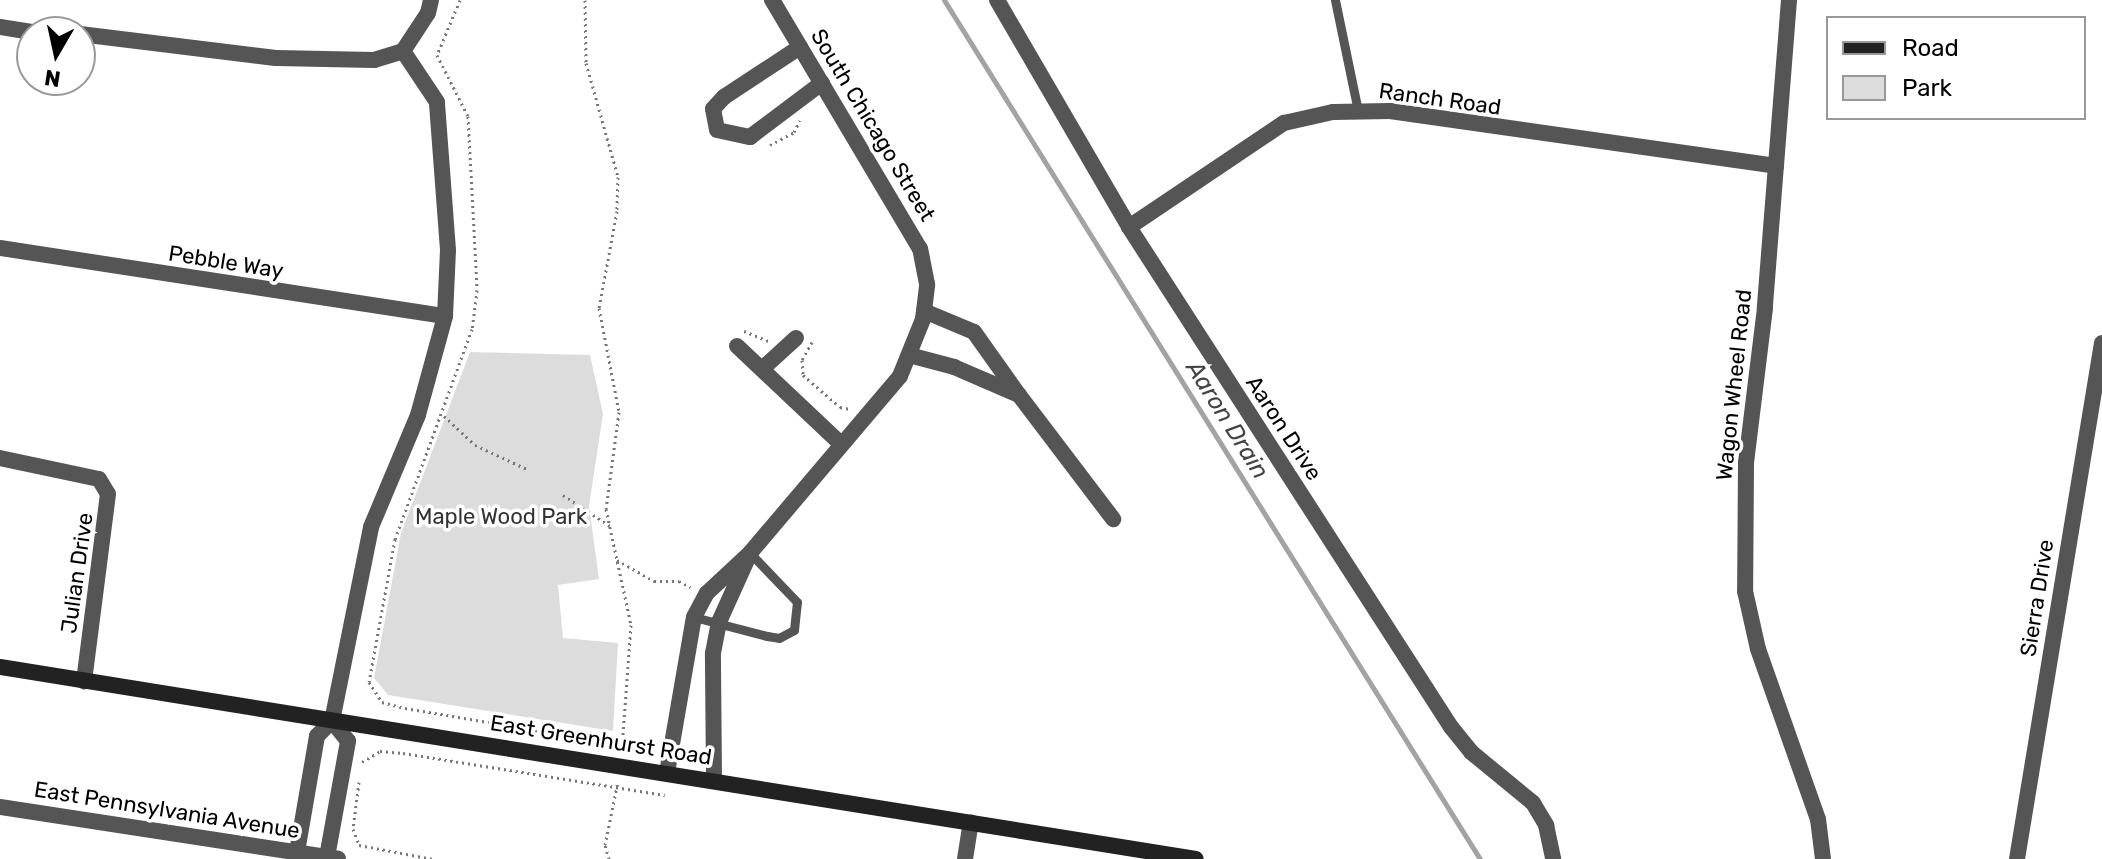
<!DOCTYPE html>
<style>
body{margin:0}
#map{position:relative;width:2102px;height:859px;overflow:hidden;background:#fff;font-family:Rubik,sans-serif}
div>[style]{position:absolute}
.green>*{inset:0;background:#dcdcdc}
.stream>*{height:5px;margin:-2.5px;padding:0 2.5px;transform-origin:2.5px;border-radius:2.5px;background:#a3a3a3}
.path>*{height:3px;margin-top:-1.5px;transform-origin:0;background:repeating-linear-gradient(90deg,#777 0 2px,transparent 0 6px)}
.service>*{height:9px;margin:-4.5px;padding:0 4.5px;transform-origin:4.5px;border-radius:4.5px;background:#555}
.minor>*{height:16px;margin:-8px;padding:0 8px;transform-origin:8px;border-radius:8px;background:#555}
.secondary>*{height:16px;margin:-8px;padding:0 8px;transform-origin:8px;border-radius:8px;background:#222}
span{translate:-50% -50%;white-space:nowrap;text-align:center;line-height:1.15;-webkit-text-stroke:7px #fff;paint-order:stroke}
.street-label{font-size:22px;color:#000}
.park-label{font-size:22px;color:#333}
.water-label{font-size:24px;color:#444;font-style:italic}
.legend{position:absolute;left:1826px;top:16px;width:260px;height:104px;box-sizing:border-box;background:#fff;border:2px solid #999;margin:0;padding:10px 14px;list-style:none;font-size:24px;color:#000}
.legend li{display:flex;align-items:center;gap:16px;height:40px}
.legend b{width:40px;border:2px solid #999}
.north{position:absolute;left:16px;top:16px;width:80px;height:80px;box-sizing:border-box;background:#fff;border:2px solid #999;border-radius:50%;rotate:189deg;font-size:22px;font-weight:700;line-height:32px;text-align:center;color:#000}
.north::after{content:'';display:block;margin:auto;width:28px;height:36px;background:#000;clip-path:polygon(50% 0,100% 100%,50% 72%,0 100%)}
</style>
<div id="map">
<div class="green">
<div style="clip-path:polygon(470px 352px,590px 355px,603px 414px,589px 506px,599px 579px,558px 585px,563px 638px,618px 643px,613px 731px,388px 695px,374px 678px,401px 533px)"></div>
</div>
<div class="stream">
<div style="left:944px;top:0;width:1013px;rotate:58.04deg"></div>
</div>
<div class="path">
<div style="left:460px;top:0;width:60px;rotate:112.7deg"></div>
<div style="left:437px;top:55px;width:68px;rotate:63.1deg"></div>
<div style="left:468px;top:116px;width:174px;rotate:87deg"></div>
<div style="left:477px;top:290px;width:39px;rotate:97deg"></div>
<div style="left:472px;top:329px;width:224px;rotate:110.1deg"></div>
<div style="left:395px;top:539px;width:145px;rotate:100.3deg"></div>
<div style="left:369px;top:682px;width:24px;rotate:57deg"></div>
<div style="left:382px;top:702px;width:24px;rotate:15deg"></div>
<div style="left:405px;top:708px;width:234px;rotate:9.6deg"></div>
<div style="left:636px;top:747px;width:19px;rotate:-12deg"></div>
<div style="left:585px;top:0;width:63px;rotate:89.1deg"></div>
<div style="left:586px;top:63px;width:118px;rotate:74.3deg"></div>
<div style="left:618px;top:177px;width:34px;rotate:92deg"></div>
<div style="left:617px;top:211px;width:99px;rotate:100.5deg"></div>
<div style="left:599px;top:308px;width:106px;rotate:79.1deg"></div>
<div style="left:619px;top:412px;width:98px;rotate:97.6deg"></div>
<div style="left:606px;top:509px;width:119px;rotate:77.8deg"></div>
<div style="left:631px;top:625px;width:124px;rotate:94.2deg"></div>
<div style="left:770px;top:145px;width:27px;rotate:-28deg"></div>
<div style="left:794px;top:132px;width:13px;rotate:-63deg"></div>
<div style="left:744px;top:331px;width:27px;rotate:22deg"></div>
<div style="left:812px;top:342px;width:21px;rotate:119deg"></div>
<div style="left:802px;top:360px;width:15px;rotate:86deg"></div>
<div style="left:803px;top:375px;width:49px;rotate:40.9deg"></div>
<div style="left:840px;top:407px;width:10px;rotate:11deg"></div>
<div style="left:444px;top:416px;width:42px;rotate:43.1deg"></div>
<div style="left:475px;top:445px;width:57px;rotate:24.8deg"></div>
<div style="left:563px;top:495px;width:56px;rotate:33.4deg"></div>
<div style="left:617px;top:560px;width:43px;rotate:29.6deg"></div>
<div style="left:654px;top:581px;width:25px"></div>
<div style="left:679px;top:581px;width:13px;rotate:29deg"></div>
<div style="left:362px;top:762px;width:21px;rotate:-31deg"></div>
<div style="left:380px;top:751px;width:23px;rotate:5deg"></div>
<div style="left:403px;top:753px;width:265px;rotate:9.1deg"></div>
<div style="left:359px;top:782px;width:47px;rotate:97.3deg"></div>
<div style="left:353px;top:829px;width:17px;rotate:69deg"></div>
<div style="left:359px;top:845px;width:75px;rotate:10.7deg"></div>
<div style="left:609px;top:859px;width:15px;rotate:-106deg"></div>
<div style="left:605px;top:845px;width:65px;rotate:-78.5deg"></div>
</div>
<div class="service">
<div style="left:1335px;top:0;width:113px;rotate:78.3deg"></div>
<div style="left:694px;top:617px;width:75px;rotate:14.6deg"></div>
<div style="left:767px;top:636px;width:12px;rotate:9deg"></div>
<div style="left:779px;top:638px;width:17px;rotate:-28deg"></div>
<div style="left:794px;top:630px;width:28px;rotate:-84deg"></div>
<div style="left:797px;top:602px;width:68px;rotate:-133.8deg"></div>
</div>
<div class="minor">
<div style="left:997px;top:0;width:263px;rotate:59.8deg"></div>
<div style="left:1129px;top:227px;width:595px;rotate:57.22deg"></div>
<div style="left:1451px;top:727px;width:32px;rotate:51deg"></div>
<div style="left:1471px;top:752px;width:80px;rotate:39.4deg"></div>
<div style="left:1533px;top:803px;width:26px;rotate:59deg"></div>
<div style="left:1546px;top:825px;width:35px;rotate:78deg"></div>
<div style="left:1789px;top:0;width:309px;rotate:94.5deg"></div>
<div style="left:1765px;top:308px;width:156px;rotate:97deg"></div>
<div style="left:1746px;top:463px;width:128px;rotate:90.4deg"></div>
<div style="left:1745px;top:591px;width:59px;rotate:77.4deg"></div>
<div style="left:1758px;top:649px;width:180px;rotate:70.6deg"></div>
<div style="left:1818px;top:819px;width:40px;rotate:82.9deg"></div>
<div style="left:0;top:27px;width:32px;rotate:9deg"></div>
<div style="left:80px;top:34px;width:197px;rotate:7deg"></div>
<div style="left:276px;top:58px;width:98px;rotate:1.2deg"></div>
<div style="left:374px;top:60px;width:30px;rotate:-17deg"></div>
<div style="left:800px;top:47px;width:91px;rotate:146.7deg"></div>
<div style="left:724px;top:97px;width:16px;rotate:133deg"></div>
<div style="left:713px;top:109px;width:21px;rotate:79deg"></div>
<div style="left:717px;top:130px;width:34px;rotate:12deg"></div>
<div style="left:750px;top:137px;width:90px;rotate:-36.9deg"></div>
<div style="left:1129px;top:227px;width:187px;rotate:-33.9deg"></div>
<div style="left:1284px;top:123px;width:50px;rotate:-12.7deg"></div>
<div style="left:1333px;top:112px;width:57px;rotate:-1deg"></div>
<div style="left:1390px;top:111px;width:390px;rotate:8.1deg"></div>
<div style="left:0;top:248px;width:450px;rotate:8.7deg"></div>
<div style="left:924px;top:311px;width:54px;rotate:22.8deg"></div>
<div style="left:974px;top:332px;width:76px;rotate:54.6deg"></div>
<div style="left:737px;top:346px;width:143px;rotate:43.3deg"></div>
<div style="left:909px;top:355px;width:47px;rotate:14.9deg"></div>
<div style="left:954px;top:367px;width:71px;rotate:23.3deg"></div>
<div style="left:1019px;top:395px;width:156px;rotate:52.8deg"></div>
<div style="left:762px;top:369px;width:46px;rotate:-42.4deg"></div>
<div style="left:0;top:458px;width:101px;rotate:12deg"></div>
<div style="left:99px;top:479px;width:17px;rotate:59deg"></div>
<div style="left:108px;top:494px;width:189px;rotate:97.3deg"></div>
<div style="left:667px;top:773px;width:158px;rotate:-80.2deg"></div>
<div style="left:694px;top:617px;width:27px;rotate:-62deg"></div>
<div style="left:707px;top:593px;width:59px;rotate:-42.9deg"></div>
<div style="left:750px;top:553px;width:232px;rotate:-49.7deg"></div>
<div style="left:900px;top:376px;width:61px;rotate:-68deg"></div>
<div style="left:923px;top:319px;width:35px;rotate:-83deg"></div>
<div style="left:927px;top:284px;width:36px;rotate:-101deg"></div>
<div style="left:920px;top:249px;width:290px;rotate:-120.7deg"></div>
<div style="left:714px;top:779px;width:126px;rotate:-90.5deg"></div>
<div style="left:713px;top:653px;width:32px;rotate:-79deg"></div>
<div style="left:719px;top:622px;width:68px;rotate:-65.7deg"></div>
<div style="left:0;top:807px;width:342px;rotate:8.7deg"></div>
<div style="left:297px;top:852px;width:118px;rotate:-80.2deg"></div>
<div style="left:317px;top:736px;width:21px;rotate:-45deg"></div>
<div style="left:332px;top:721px;width:198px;rotate:-78.6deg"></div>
<div style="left:371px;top:527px;width:121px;rotate:-67.2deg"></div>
<div style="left:418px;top:415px;width:103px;rotate:-74.7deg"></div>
<div style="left:445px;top:316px;width:66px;rotate:-87.4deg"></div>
<div style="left:448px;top:250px;width:148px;rotate:-94.3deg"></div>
<div style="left:437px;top:102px;width:61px;rotate:-123.7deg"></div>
<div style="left:403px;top:51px;width:45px;rotate:-56.7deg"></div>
<div style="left:428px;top:13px;width:13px;rotate:-77deg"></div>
<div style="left:327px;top:857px;width:118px;rotate:-79.7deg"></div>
<div style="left:348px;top:741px;width:26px;rotate:-129deg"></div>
<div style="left:965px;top:859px;width:37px;rotate:-81deg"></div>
<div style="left:2017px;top:859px;width:523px;rotate:-80.65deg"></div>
</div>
<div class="secondary">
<div style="left:0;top:667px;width:1211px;rotate:9.12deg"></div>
</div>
<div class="street-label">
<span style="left:1440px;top:99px;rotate:8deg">Ranch Road</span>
<span style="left:873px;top:125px;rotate:59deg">South Chicago Street</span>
<span style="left:226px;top:262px;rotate:9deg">Pebble Way</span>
<span style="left:1734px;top:385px;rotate:-84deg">Wagon Wheel Road</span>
<span style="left:1284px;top:428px;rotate:57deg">Aaron Drive</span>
<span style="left:77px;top:573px;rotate:-82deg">Julian Drive</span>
<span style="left:2037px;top:598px;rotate:-81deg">Sierra Drive</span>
<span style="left:601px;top:740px;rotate:9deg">East Greenhurst Road</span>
<span style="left:167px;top:810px;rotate:9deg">East Pennsylvania Avenue</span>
</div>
<div class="park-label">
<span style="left:501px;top:517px">Maple Wood Park</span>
</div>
<div class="water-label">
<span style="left:1227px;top:420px;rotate:58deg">Aaron Drain</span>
</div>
<ul class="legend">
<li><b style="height:10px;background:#222"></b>Road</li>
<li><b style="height:22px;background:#dcdcdc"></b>Park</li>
</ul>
<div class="north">N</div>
</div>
